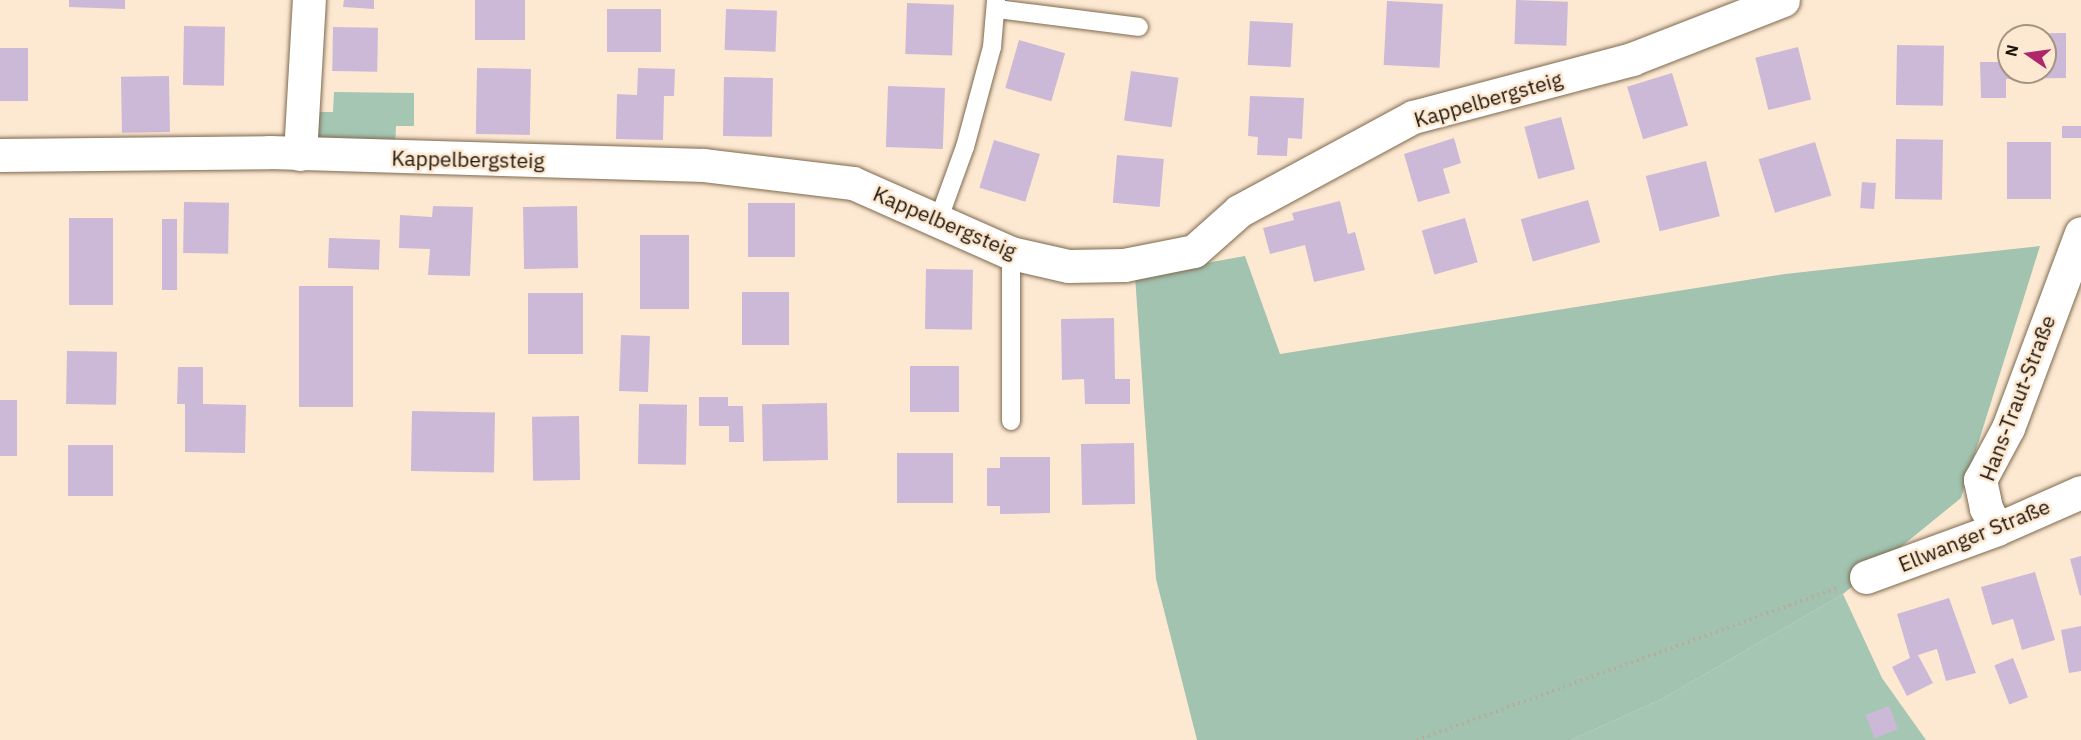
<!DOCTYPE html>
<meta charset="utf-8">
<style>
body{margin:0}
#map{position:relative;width:2081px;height:740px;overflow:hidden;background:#fde9d2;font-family:"IBM Plex Sans",sans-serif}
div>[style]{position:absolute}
.green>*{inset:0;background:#a4c6b3}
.forest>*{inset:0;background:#a1c3b0}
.building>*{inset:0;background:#ccb9d7;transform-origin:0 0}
.path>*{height:4px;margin-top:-2px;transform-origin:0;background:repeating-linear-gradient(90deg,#baa996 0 1.5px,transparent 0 6px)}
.roads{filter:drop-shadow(0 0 2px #7e694f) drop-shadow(0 0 2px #7e694f)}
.lane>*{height:18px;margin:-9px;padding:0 9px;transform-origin:9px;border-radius:9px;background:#fff}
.street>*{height:33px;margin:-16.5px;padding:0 16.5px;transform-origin:16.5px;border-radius:16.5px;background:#fff}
span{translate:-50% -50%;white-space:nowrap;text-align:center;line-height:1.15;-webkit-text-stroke:5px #fde9d2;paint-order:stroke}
.street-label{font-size:21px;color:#1e150b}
.north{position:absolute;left:1997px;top:24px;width:60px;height:60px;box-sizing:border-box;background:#fde9d2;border:2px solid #a49482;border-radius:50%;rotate:283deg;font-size:16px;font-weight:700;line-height:24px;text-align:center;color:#1e150b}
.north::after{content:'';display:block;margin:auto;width:21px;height:27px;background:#af276b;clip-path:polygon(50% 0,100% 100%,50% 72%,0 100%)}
</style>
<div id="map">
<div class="green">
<div style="clip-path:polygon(334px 92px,414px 93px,414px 126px,396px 126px,395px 147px,319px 145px,311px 112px,333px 112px)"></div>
<div style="clip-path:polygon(1843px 594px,1882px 678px,1926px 740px,1571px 740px,1662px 699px)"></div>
</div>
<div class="forest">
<div style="clip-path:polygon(2040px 246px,1961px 498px,1843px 594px,1662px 699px,1571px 740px,1197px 740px,1156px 579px,1135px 276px,1245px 256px,1280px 354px,1785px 274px)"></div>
</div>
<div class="building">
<div style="clip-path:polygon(69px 0,125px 0,125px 9px,69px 7px)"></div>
<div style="clip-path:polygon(344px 0,374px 0,374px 9px,343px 7px)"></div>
<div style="left:475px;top:0;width:50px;height:40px"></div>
<div style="left:1516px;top:0;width:52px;height:44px;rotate:2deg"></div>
<div style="left:1387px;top:1px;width:56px;height:64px;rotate:3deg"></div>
<div style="left:907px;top:3px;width:47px;height:51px;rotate:2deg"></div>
<div style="left:607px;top:9px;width:54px;height:43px"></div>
<div style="left:726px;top:9px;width:51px;height:41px;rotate:2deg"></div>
<div style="left:1250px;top:21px;width:43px;height:44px;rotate:3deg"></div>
<div style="left:184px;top:26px;width:41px;height:59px;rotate:1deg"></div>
<div style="left:333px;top:27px;width:45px;height:44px;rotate:1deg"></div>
<div style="clip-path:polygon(evenodd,2066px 33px,2066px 78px,2006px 79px,2006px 98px,1981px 98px,1980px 62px,2006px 62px,2005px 34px,2066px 33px,2009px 36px,2045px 36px,2045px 72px,2009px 72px,2009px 36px)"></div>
<div style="left:1019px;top:40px;width:48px;height:50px;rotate:16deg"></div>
<div style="left:1897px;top:45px;width:47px;height:60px;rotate:1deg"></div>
<div style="left:1798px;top:47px;width:54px;height:44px;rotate:76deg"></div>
<div style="left:28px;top:48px;width:53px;height:28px;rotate:90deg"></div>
<div style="left:477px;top:68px;width:54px;height:66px;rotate:1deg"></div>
<div style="clip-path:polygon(638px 68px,675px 69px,674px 96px,664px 96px,663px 140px,616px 139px,617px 94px,637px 95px)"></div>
<div style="left:1131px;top:71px;width:48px;height:50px;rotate:8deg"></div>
<div style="left:1672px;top:73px;width:55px;height:47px;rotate:73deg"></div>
<div style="left:169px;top:76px;width:56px;height:48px;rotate:89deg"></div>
<div style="left:724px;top:77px;width:49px;height:59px;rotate:1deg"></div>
<div style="left:888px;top:86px;width:57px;height:61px;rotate:2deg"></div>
<div style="clip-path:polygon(1250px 96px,1304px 98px,1302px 139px,1288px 138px,1287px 156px,1257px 155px,1258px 137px,1248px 136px)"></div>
<div style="left:1561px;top:117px;width:54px;height:38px;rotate:75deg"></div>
<div style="left:2062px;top:126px;width:19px;height:12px"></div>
<div style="clip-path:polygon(1454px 138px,1461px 163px,1443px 169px,1450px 193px,1418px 202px,1404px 154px)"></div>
<div style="left:1896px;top:139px;width:47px;height:60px;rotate:1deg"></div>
<div style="left:994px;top:140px;width:48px;height:50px;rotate:17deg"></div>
<div style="left:1815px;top:142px;width:56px;height:59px;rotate:73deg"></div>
<div style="left:2007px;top:142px;width:44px;height:57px"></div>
<div style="left:1117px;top:155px;width:47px;height:48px;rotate:5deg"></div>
<div style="left:1706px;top:161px;width:57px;height:62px;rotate:76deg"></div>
<div style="left:1862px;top:182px;width:14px;height:26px;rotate:4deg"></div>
<div style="left:1588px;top:200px;width:44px;height:70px;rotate:74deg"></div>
<div style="clip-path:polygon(1340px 201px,1348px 234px,1355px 232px,1365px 270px,1314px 282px,1305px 245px,1270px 254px,1263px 228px,1294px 220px,1292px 213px)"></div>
<div style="left:184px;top:202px;width:45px;height:51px;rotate:1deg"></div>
<div style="left:748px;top:203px;width:47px;height:54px"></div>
<div style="clip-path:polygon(433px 206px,473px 207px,470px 276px,428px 275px,430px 249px,399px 248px,400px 215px,432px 217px)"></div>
<div style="left:577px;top:206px;width:62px;height:54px;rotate:89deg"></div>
<div style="left:69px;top:218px;width:44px;height:87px"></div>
<div style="left:1465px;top:218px;width:46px;height:45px;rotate:74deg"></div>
<div style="left:162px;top:219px;width:15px;height:71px"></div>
<div style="left:640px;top:235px;width:49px;height:74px"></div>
<div style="left:329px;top:238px;width:51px;height:30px;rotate:2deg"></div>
<div style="left:926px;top:269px;width:47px;height:60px;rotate:1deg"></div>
<div style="left:299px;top:286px;width:54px;height:121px"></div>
<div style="left:742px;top:292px;width:47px;height:53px"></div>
<div style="left:583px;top:293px;width:61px;height:55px;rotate:90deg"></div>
<div style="clip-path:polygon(1114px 318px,1115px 379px,1130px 379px,1130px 404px,1085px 404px,1084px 379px,1062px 380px,1061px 319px)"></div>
<div style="left:621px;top:335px;width:29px;height:56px;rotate:2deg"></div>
<div style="left:67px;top:351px;width:50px;height:53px;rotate:1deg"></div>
<div style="left:910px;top:366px;width:49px;height:46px"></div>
<div style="clip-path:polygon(178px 367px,203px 367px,203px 404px,246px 405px,245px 453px,185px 452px,185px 404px,177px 404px)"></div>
<div style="clip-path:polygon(699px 397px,728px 397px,728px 406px,743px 406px,744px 442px,729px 442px,729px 426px,699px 426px)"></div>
<div style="left:0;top:400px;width:17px;height:56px"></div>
<div style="left:827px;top:403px;width:57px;height:65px;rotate:89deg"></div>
<div style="left:639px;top:404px;width:48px;height:60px;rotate:1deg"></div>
<div style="left:412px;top:411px;width:83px;height:60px;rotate:1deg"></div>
<div style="left:579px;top:416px;width:64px;height:47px;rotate:89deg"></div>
<div style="left:1134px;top:443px;width:61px;height:53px;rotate:89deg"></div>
<div style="left:68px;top:445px;width:45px;height:51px"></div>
<div style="left:897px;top:453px;width:56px;height:50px"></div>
<div style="clip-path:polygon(1000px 457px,1050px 457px,1050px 513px,1000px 514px,1000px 506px,987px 506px,987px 468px,1000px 468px)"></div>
<div style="clip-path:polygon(2081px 556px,2081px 595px,2080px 596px,2070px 559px)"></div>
<div style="clip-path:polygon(2035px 572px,2055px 640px,2022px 650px,2013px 619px,1992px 625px,1981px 587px)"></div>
<div style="clip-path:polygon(1949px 598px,1976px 673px,1946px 681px,1937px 649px,1918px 655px,1933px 683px,1907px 696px,1892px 667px,1910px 658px,1897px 614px)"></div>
<div style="clip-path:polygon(2081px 626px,2081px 671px,2069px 673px,2061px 630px)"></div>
<div style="left:2013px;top:658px;width:42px;height:20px;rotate:69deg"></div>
<div style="left:1889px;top:706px;width:25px;height:25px;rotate:69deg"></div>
</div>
<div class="path">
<div style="left:1417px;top:740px;width:447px;rotate:-19.9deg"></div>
</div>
<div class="roads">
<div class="lane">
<div style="left:997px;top:9px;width:143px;rotate:7.2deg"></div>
<div style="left:938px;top:221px;width:79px;rotate:-70deg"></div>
<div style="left:965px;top:147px;width:104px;rotate:-74.9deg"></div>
<div style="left:992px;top:47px;width:47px;rotate:-85.1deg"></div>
<div style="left:1011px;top:253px;width:168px;rotate:90deg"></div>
</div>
<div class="street">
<div style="left:300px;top:154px;width:154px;rotate:-86.7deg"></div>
<div style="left:0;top:155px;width:269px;rotate:-0.6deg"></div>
<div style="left:269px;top:152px;width:435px;rotate:1.7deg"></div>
<div style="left:704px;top:165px;width:150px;rotate:6.9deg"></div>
<div style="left:853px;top:183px;width:173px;rotate:23.9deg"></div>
<div style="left:1011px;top:253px;width:58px;rotate:12.8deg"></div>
<div style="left:1068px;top:266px;width:56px;rotate:-1deg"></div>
<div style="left:1124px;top:265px;width:71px;rotate:-11.3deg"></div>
<div style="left:1194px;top:251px;width:60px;rotate:-41.6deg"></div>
<div style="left:1239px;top:211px;width:198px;rotate:-28.4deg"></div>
<div style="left:1413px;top:117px;width:227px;rotate:-14.8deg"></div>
<div style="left:1632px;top:59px;width:162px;rotate:-21.3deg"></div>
<div style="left:1997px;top:529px;width:24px;rotate:-118deg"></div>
<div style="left:1986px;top:508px;width:29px;rotate:-102deg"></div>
<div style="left:1980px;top:480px;width:59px;rotate:-61.7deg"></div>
<div style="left:2008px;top:428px;width:208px;rotate:-69.5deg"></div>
<div style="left:1866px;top:577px;width:140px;rotate:-20.1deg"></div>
<div style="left:1997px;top:529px;width:92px;rotate:-23.8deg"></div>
</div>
</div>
<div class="street-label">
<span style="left:1488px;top:99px;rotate:-16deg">Kappelbergsteig</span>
<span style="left:468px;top:159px;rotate:1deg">Kappelbergsteig</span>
<span style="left:945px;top:222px;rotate:23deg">Kappelbergsteig</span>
<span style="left:2017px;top:398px;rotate:-69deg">Hans-Traut-Straße</span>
<span style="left:1974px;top:535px;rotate:-22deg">Ellwanger Straße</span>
</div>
<div class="north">N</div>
</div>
